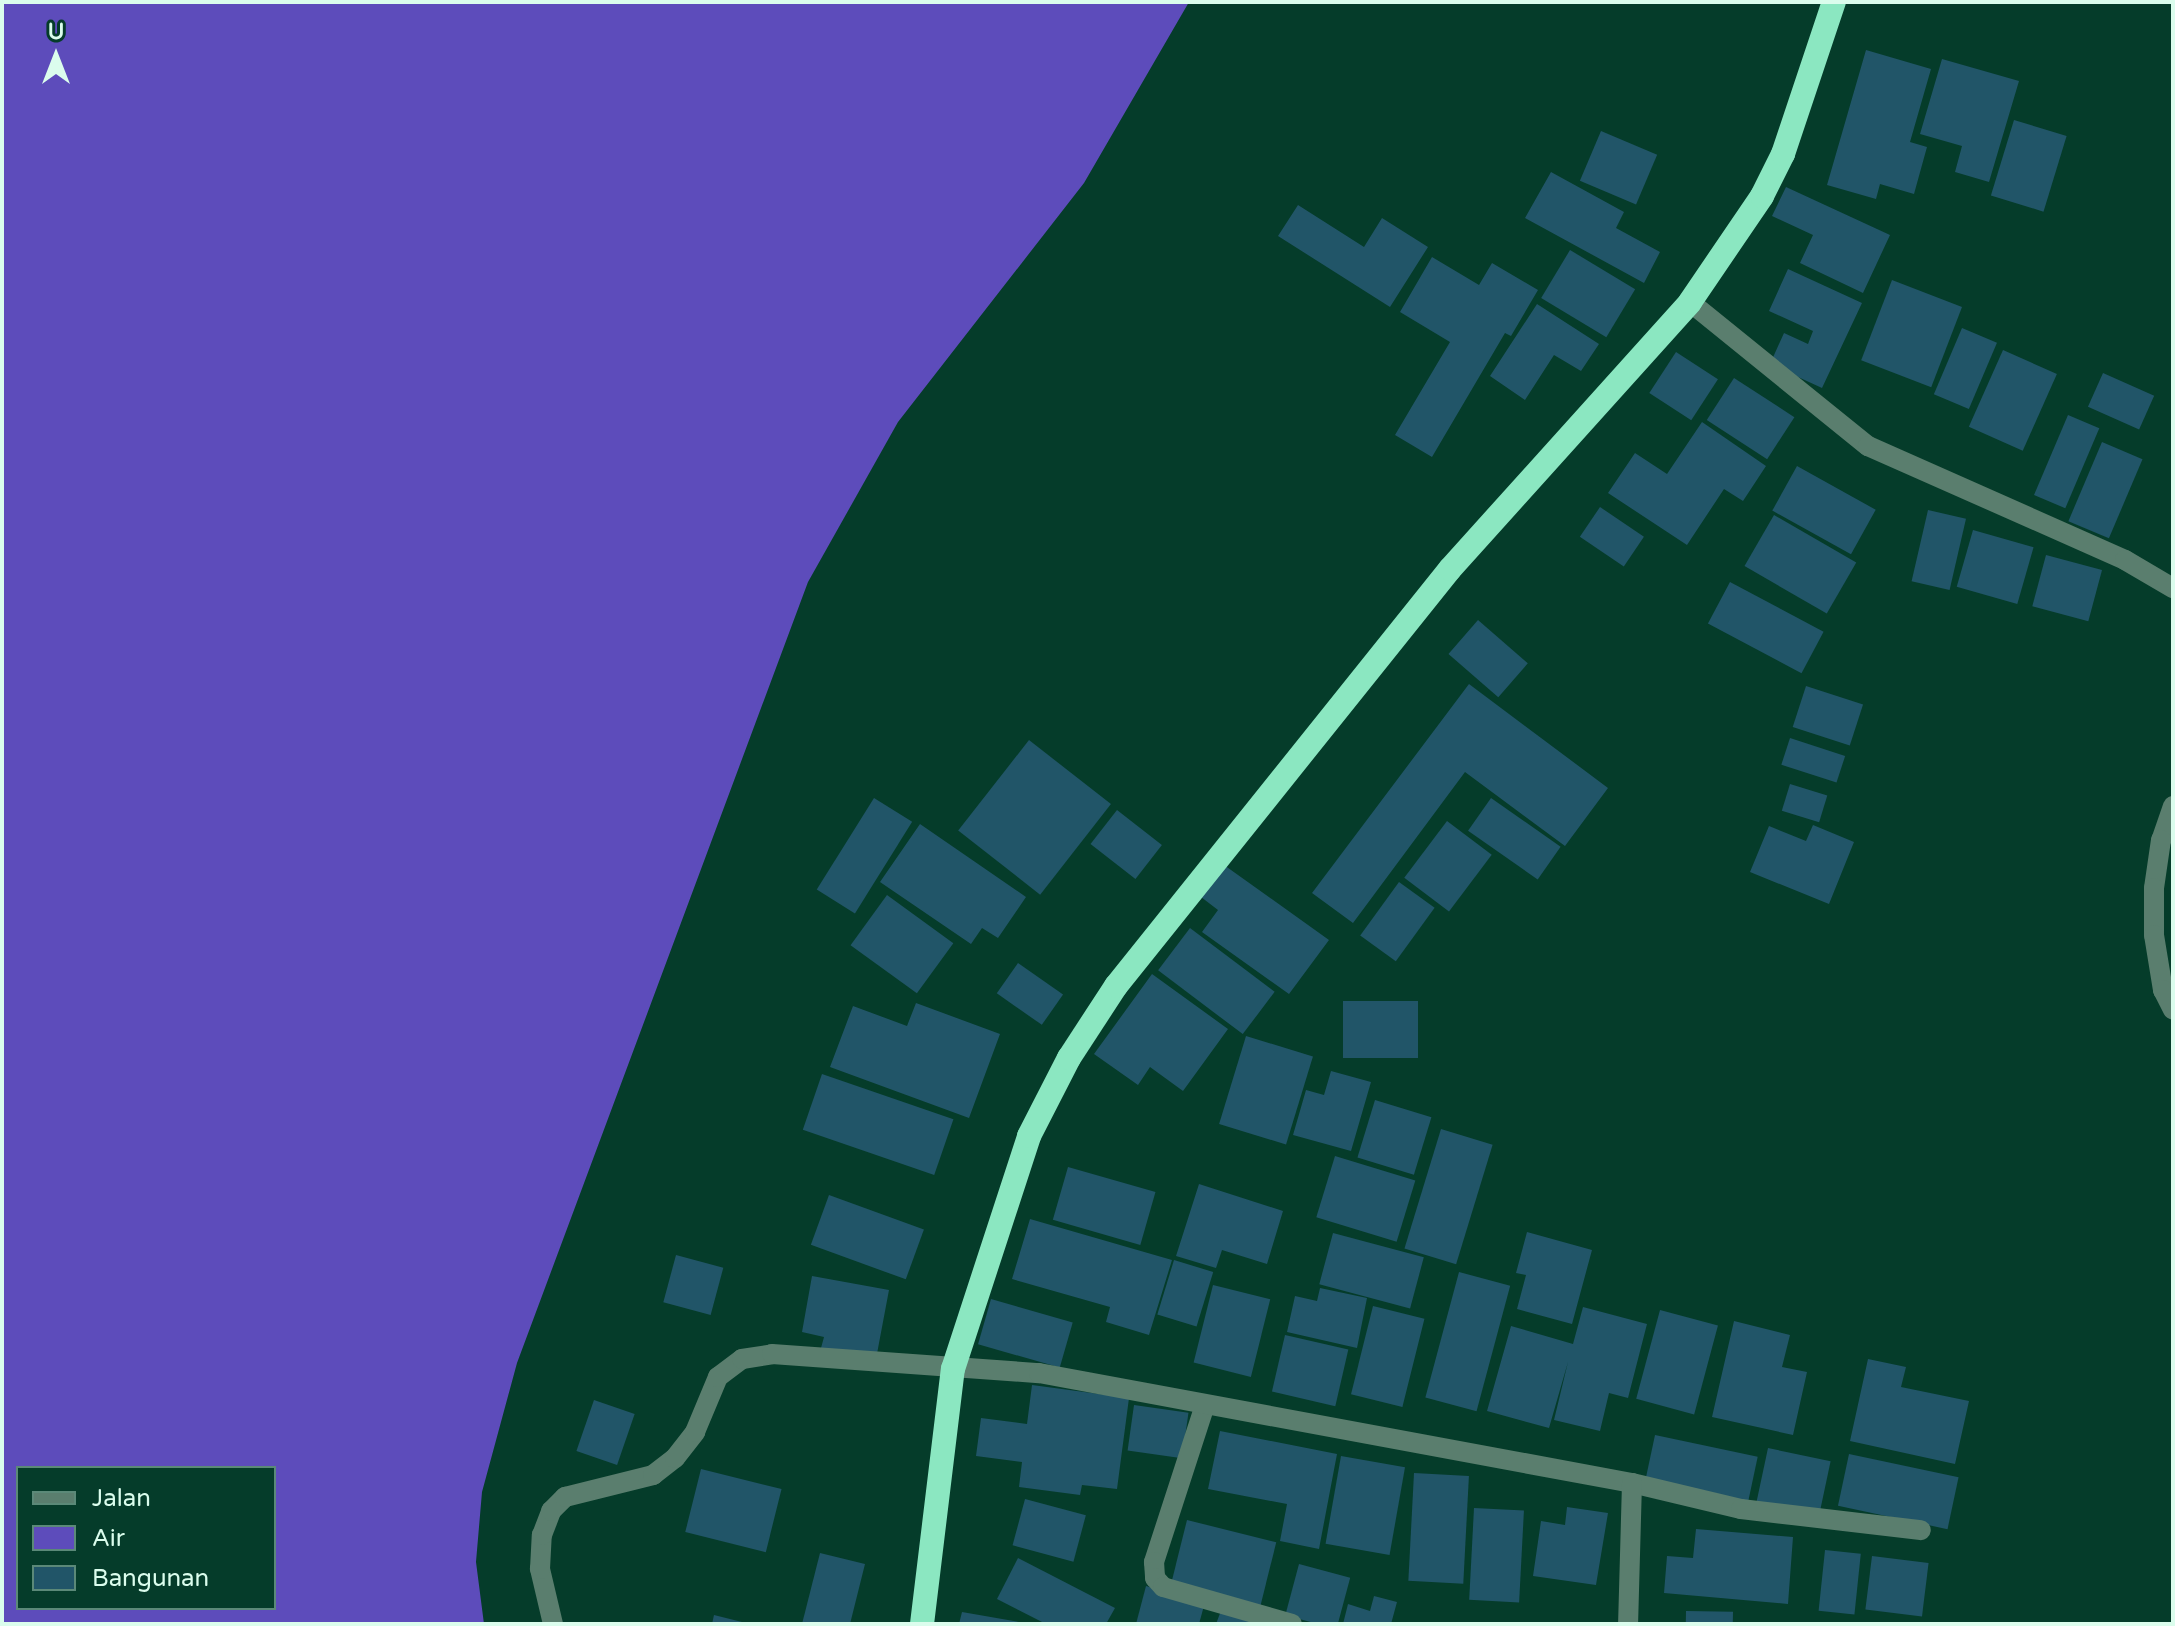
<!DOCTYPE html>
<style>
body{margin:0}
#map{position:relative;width:2175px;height:1626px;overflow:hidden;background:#053c2a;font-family:"Varela Round",sans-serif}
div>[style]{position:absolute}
.water>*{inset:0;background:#5d4cbb}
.building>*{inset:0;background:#215568;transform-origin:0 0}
.street>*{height:20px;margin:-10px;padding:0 10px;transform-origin:10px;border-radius:10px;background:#5a7e6e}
.highway>*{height:24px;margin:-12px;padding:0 12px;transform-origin:12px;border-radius:12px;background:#8be7c1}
span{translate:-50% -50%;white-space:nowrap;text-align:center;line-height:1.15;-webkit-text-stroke:8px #053c2a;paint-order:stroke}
.frame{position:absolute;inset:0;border:4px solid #dbfded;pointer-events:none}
.legend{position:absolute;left:16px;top:1466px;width:260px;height:144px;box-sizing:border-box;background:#053c2a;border:2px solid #5b8978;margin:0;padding:10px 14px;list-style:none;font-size:24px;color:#dbfded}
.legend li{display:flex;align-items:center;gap:16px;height:40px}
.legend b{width:40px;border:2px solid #5b8978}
.north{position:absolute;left:16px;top:16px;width:80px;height:80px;-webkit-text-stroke:6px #053c2a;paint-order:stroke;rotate:0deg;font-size:22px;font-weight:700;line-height:32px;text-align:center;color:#dbfded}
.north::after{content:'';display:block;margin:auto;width:28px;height:36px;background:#dbfded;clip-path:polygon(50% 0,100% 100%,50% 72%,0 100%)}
</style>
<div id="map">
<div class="water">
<div style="clip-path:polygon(evenodd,2px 2px,1189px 2px,1084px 183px,898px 422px,808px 582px,517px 1363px,482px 1492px,476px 1562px,484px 1624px,2px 1624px,2px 2px,18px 1468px,274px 1468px,274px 1608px,18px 1608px,18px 1468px)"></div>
</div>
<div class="building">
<div style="clip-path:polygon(1866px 50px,1931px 69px,1910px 142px,1927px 147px,1914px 194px,1880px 184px,1876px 199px,1827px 185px)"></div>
<div style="clip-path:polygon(1942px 59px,2019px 81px,1989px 182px,1955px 172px,1962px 146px,1920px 134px)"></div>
<div style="left:2014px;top:120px;width:55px;height:79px;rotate:17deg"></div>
<div style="left:1601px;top:131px;width:61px;height:54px;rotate:23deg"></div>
<div style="clip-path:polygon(1551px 172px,1624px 212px,1616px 228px,1660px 252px,1644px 283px,1525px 218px)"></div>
<div style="clip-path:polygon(1786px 187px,1890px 235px,1863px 293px,1800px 263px,1813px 235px,1772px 216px)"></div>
<div style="clip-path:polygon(1298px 205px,1364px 247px,1382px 218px,1428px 247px,1390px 307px,1278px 236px)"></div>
<div style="left:1570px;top:250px;width:76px;height:56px;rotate:31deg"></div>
<div style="clip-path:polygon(1432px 257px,1479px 285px,1492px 263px,1538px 290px,1511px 336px,1505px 333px,1432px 457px,1395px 435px,1450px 342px,1400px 312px)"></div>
<div style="clip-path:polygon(1788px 269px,1862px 303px,1822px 388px,1770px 364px,1784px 333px,1808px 344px,1813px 331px,1769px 311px)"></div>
<div style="left:1892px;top:280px;width:75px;height:86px;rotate:21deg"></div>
<div style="clip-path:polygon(1537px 304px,1599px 344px,1581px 371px,1554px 355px,1525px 400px,1490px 376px)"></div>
<div style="left:1962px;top:328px;width:38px;height:72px;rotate:23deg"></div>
<div style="left:2003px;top:350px;width:59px;height:84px;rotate:24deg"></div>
<div style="left:1676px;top:352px;width:50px;height:49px;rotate:33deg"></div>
<div style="left:2103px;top:373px;width:56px;height:37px;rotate:24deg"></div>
<div style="left:1734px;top:378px;width:72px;height:50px;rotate:33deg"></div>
<div style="left:2068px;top:415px;width:34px;height:87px;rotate:23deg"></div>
<div style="clip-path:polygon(1702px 422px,1766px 466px,1743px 501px,1724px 489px,1687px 545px,1608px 493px,1635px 453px,1667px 474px)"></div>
<div style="left:2102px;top:442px;width:44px;height:86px;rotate:23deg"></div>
<div style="left:1797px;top:466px;width:90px;height:51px;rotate:29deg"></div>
<div style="left:1600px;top:507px;width:53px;height:36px;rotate:34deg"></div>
<div style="left:1928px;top:510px;width:39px;height:73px;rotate:13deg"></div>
<div style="left:1774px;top:515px;width:95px;height:59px;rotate:30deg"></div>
<div style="left:1973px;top:530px;width:63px;height:59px;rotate:16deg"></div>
<div style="left:2046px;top:555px;width:58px;height:53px;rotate:15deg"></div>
<div style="left:1730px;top:582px;width:106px;height:47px;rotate:28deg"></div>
<div style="left:1478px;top:620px;width:66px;height:45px;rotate:41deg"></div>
<div style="clip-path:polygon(1469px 684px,1608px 788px,1565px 846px,1465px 772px,1353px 923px,1312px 893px)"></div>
<div style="left:1806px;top:686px;width:60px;height:43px;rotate:18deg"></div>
<div style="left:1790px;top:738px;width:58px;height:28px;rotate:18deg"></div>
<div style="left:1029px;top:740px;width:104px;height:115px;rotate:38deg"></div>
<div style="left:1790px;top:784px;width:39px;height:28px;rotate:17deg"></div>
<div style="left:874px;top:798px;width:45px;height:108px;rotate:32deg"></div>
<div style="left:1491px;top:798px;width:85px;height:40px;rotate:35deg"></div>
<div style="left:1117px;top:810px;width:57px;height:43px;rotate:38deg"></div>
<div style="left:1447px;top:821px;width:56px;height:71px;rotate:37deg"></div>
<div style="clip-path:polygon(920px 824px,1026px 897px,998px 938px,982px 928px,971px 944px,880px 882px)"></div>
<div style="clip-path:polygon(1813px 825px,1854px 842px,1829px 904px,1750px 872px,1769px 826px,1806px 841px)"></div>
<div style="clip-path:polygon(1224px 865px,1329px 940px,1289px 994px,1202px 932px,1218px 910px,1201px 897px)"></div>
<div style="left:1399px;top:882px;width:44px;height:66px;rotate:36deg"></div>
<div style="left:887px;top:895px;width:82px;height:62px;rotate:36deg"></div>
<div style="left:1190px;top:928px;width:106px;height:53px;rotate:37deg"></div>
<div style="left:1018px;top:963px;width:55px;height:37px;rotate:35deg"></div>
<div style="clip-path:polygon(1152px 974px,1228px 1029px,1183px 1091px,1150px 1067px,1138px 1085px,1094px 1054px)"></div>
<div style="left:1343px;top:1001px;width:75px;height:57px"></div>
<div style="clip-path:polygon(916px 1003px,1000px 1034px,969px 1118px,830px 1067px,853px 1006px,907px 1026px)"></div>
<div style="left:1246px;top:1036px;width:70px;height:92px;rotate:17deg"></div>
<div style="clip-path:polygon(1331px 1071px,1371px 1082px,1351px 1151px,1293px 1135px,1306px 1090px,1324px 1095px)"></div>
<div style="left:822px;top:1074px;width:139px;height:59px;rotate:19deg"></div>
<div style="left:1375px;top:1100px;width:59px;height:60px;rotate:17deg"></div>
<div style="left:1441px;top:1129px;width:54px;height:125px;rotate:17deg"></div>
<div style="left:1335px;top:1156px;width:84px;height:64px;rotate:17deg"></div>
<div style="left:1068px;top:1167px;width:91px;height:55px;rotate:16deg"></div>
<div style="clip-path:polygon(1199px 1184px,1283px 1211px,1267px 1264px,1222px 1250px,1216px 1268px,1176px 1256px)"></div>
<div style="left:829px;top:1195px;width:101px;height:53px;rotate:20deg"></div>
<div style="clip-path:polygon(1030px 1219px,1172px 1260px,1149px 1335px,1106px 1322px,1110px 1307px,1012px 1279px)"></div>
<div style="clip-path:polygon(1527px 1232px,1592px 1250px,1572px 1324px,1517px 1309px,1526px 1275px,1516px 1273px)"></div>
<div style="left:1333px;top:1233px;width:94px;height:53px;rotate:15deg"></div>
<div style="left:676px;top:1255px;width:49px;height:49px;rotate:15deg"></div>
<div style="left:1174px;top:1260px;width:41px;height:57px;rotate:17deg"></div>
<div style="left:1459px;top:1272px;width:53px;height:130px;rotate:15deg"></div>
<div style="clip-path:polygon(812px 1276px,889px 1290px,876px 1359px,821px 1348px,824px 1337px,802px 1332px)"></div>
<div style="left:1213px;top:1285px;width:59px;height:80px;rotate:14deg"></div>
<div style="clip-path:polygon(1320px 1288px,1367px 1298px,1357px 1348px,1287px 1332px,1295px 1296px,1317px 1301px)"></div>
<div style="left:991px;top:1299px;width:85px;height:47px;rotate:16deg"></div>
<div style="left:1373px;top:1306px;width:53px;height:91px;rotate:14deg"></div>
<div style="clip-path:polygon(1583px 1307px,1647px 1324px,1628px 1398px,1609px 1393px,1600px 1431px,1554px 1420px,1568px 1362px,1549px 1428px,1487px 1411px,1511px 1326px,1573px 1344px)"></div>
<div style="left:1660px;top:1310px;width:60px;height:92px;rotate:15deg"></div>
<div style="clip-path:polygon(1734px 1321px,1790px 1335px,1782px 1367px,1807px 1372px,1793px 1435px,1712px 1417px)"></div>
<div style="left:1285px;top:1335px;width:65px;height:58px;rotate:13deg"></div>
<div style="clip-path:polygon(1868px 1359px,1906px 1367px,1901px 1387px,1969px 1401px,1955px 1464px,1850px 1441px)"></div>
<div style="clip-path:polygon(1032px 1385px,1129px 1398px,1117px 1489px,1082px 1485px,1080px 1495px,1019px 1487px,1022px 1462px,976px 1456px,981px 1418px,1027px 1424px)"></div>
<div style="left:594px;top:1400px;width:43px;height:54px;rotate:19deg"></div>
<div style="left:1134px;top:1405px;width:55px;height:46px;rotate:8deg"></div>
<div style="clip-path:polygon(1220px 1431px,1337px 1454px,1319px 1549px,1280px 1541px,1287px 1504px,1208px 1489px)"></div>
<div style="left:1655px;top:1435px;width:105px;height:46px;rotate:12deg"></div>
<div style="left:1768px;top:1448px;width:64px;height:56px;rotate:12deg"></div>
<div style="left:1849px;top:1454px;width:112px;height:53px;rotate:12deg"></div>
<div style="left:1341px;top:1456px;width:65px;height:89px;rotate:10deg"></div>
<div style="left:701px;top:1469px;width:83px;height:65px;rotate:14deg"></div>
<div style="left:1414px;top:1473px;width:55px;height:108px;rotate:3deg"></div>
<div style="left:1025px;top:1499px;width:63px;height:48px;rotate:15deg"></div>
<div style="clip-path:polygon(1567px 1507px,1608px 1513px,1596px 1585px,1533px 1576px,1541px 1521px,1565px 1525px)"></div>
<div style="left:1474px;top:1508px;width:50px;height:92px;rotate:3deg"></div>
<div style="left:1187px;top:1520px;width:92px;height:68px;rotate:14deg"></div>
<div style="clip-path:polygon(1696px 1529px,1793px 1537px,1788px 1604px,1664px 1593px,1667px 1556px,1693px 1558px)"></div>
<div style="left:1825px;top:1550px;width:36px;height:61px;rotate:6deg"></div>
<div style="clip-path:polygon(820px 1553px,865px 1564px,850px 1624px,802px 1624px)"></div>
<div style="left:1872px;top:1556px;width:57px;height:54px;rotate:7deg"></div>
<div style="clip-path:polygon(1018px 1558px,1115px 1608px,1106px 1624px,1046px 1624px,997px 1599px)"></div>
<div style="left:1299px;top:1564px;width:53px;height:53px;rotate:15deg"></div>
<div style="clip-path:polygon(1146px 1586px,1205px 1602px,1199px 1624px,1136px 1624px)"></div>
<div style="clip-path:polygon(1374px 1596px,1397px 1602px,1391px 1624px,1343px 1624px,1348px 1604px,1370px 1611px)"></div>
<div style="clip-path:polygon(1222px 1608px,1270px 1624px,1216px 1624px)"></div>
<div style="left:1686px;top:1611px;width:47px;height:13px;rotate:1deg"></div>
<div style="clip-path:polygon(962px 1612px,1019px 1622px,1018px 1624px,959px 1624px)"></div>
<div style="clip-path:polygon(714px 1615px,746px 1623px,746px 1624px,712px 1624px)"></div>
</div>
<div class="street">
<div style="left:1690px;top:302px;width:229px;rotate:39deg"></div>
<div style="left:1868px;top:446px;width:281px;rotate:23.9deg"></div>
<div style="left:2125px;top:560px;width:56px;rotate:30.3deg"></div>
<div style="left:2173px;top:806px;width:36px;rotate:109deg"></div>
<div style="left:2161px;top:840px;width:49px;rotate:98.3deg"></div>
<div style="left:2154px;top:888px;width:47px;rotate:90deg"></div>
<div style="left:2154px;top:935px;width:56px;rotate:80.7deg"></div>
<div style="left:2163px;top:990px;width:22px;rotate:63deg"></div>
<div style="left:1204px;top:1408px;width:162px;rotate:108deg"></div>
<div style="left:1154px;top:1562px;width:16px;rotate:86deg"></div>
<div style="left:1155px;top:1578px;width:12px;rotate:48deg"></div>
<div style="left:1163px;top:1587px;width:134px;rotate:16deg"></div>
<div style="left:1632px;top:1483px;width:112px;rotate:13.4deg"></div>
<div style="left:1741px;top:1509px;width:181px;rotate:6.7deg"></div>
<div style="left:553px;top:1624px;width:57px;rotate:-103.3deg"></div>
<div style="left:540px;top:1569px;width:34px;rotate:-87deg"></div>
<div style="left:542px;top:1535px;width:26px;rotate:-69deg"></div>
<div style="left:551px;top:1511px;width:20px;rotate:-45deg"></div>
<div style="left:565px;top:1497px;width:91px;rotate:-14deg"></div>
<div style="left:653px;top:1475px;width:28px;rotate:-38deg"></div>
<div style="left:675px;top:1458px;width:33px;rotate:-52deg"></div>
<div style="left:695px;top:1432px;width:60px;rotate:-67.3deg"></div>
<div style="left:718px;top:1377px;width:30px;rotate:-37deg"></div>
<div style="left:742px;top:1359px;width:30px;rotate:-9deg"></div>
<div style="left:772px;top:1354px;width:268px;rotate:4.1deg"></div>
<div style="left:1039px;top:1373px;width:603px;rotate:10.51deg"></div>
<div style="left:1632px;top:1483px;width:141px;rotate:91.6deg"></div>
</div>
<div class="highway">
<div style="left:922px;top:1624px;width:257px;rotate:-83.1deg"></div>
<div style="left:953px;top:1369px;width:245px;rotate:-71.9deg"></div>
<div style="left:1029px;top:1136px;width:88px;rotate:-62.9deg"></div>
<div style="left:1069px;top:1058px;width:86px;rotate:-56.9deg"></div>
<div style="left:1116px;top:986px;width:534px;rotate:-51.31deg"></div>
<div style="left:1450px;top:569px;width:359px;rotate:-48deg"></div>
<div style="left:1690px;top:302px;width:128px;rotate:-55.8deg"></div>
<div style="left:1762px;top:196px;width:47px;rotate:-63.4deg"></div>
<div style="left:1783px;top:154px;width:160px;rotate:-71.5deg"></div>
</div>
<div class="frame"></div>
<ul class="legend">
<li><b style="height:10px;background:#5a7e6e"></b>Jalan</li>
<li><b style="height:22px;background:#5d4cbb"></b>Air</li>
<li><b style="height:22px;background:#215568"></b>Bangunan</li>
</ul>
<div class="north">U</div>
</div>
